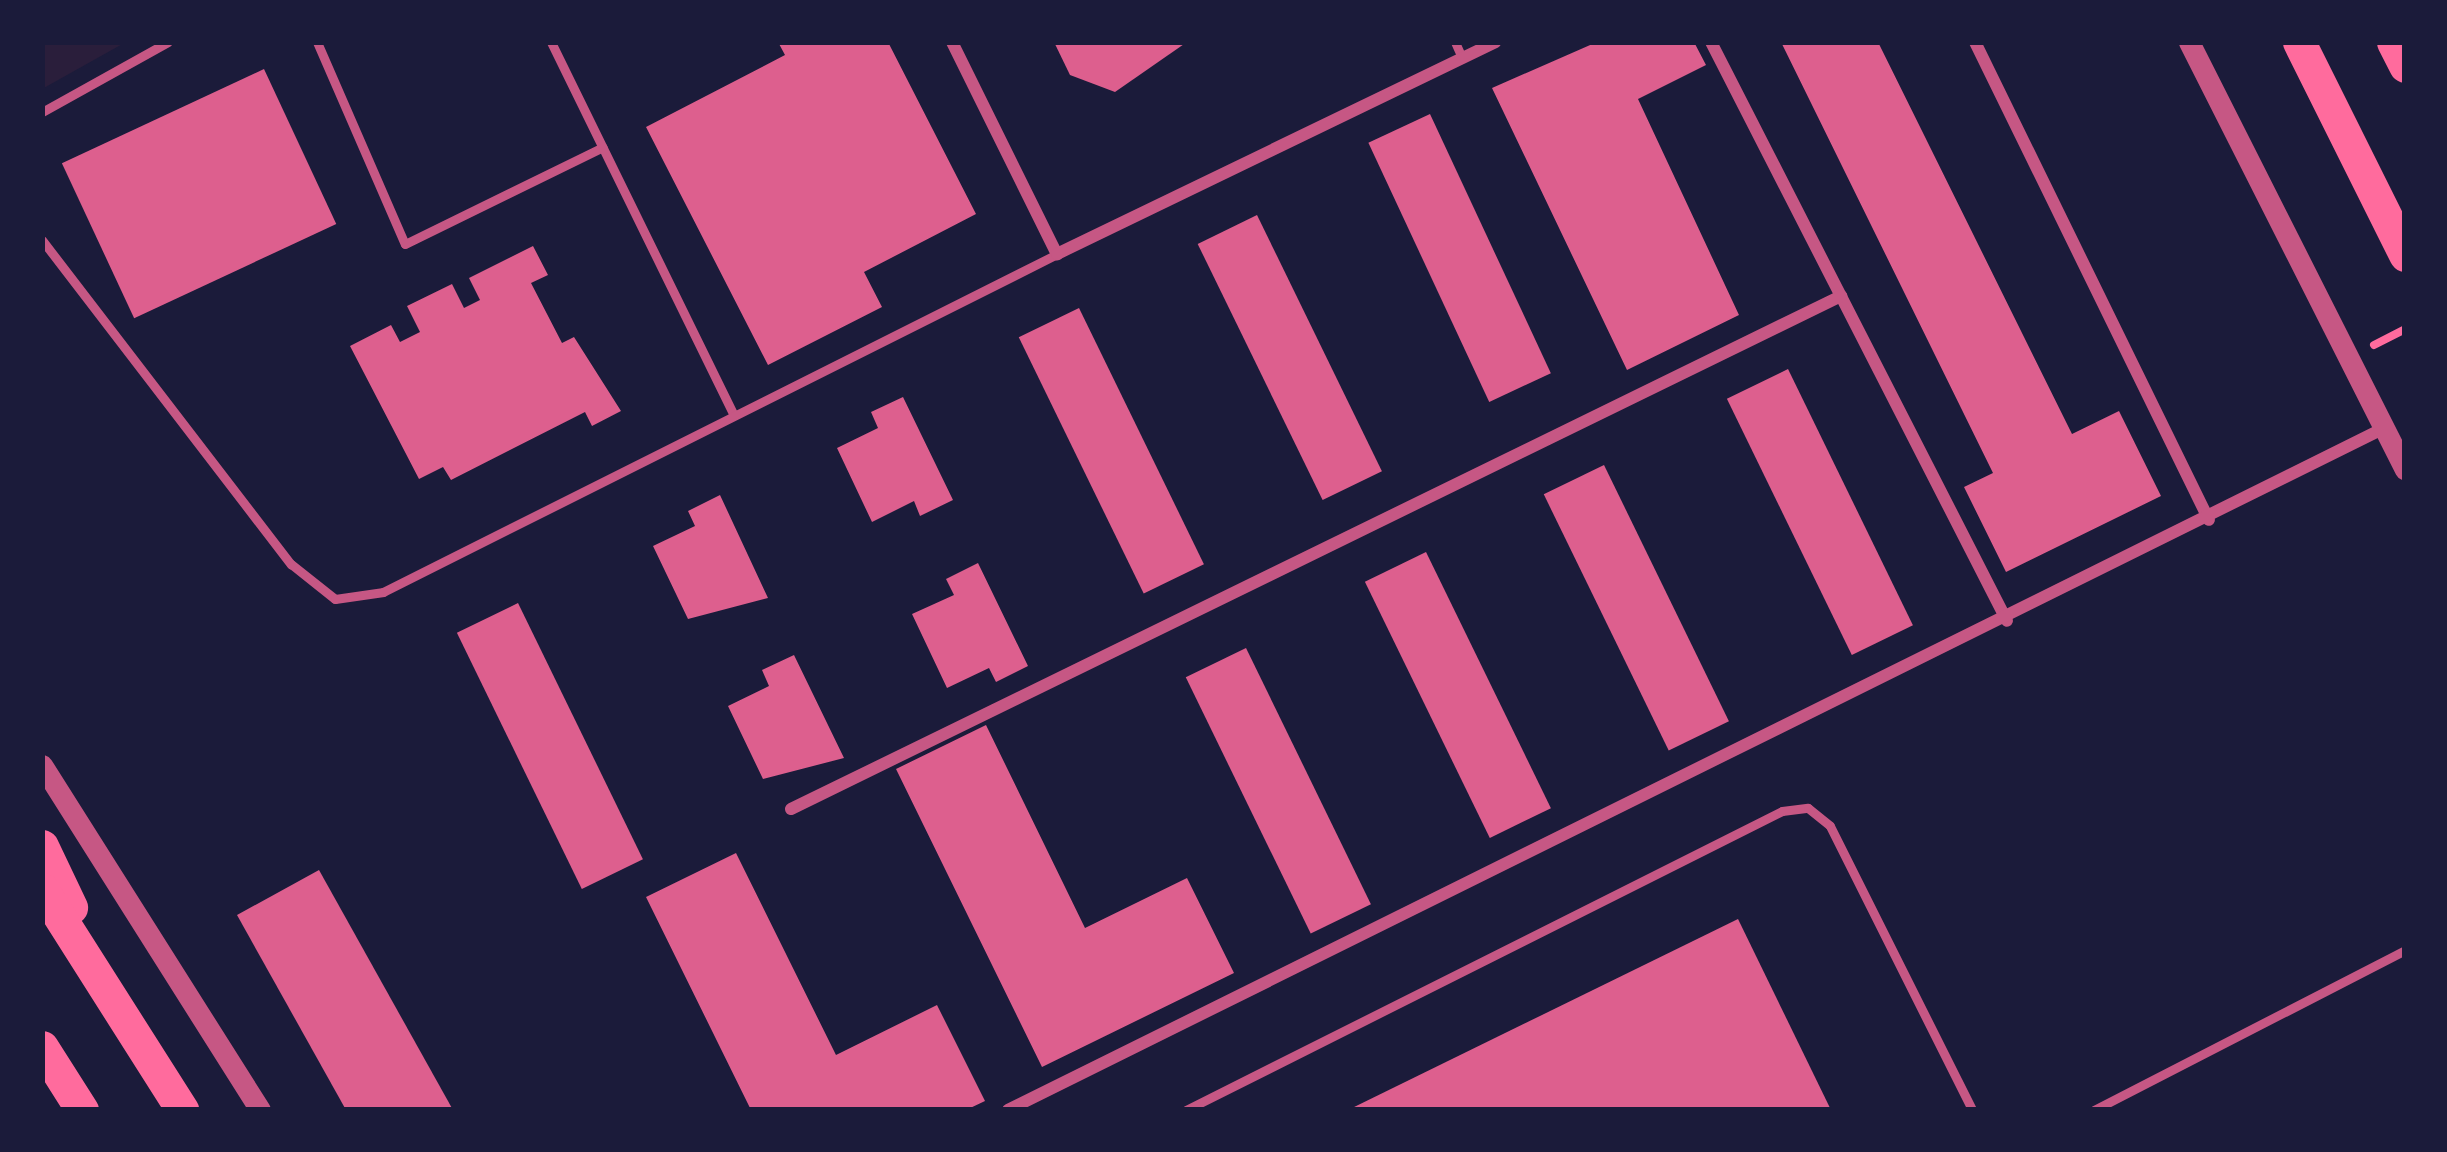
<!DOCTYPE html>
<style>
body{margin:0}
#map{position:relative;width:2447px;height:1152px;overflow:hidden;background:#1b1b3a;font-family:Roboto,sans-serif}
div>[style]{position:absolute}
.green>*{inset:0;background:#2a1e3b}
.building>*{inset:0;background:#dd5f8e;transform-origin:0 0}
.path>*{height:8px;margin:-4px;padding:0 4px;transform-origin:4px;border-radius:4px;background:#ff6b9d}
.service>*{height:9px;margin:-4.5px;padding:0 4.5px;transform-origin:4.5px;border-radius:4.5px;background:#c65784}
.minor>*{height:12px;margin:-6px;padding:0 6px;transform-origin:6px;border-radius:6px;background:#c65784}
.tertiary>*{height:21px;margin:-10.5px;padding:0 10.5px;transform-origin:10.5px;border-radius:10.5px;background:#c65784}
.trunk>*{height:33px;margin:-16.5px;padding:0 16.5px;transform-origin:16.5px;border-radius:16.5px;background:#ff6b9d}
span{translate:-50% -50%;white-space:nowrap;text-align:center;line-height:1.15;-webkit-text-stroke:12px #1b1b3a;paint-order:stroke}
.frame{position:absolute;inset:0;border:45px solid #1b1b3a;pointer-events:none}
</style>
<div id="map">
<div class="green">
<div style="clip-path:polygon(42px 42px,126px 42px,42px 89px)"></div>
</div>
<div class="building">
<div style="clip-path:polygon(778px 42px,888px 42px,976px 214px,864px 272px,882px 307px,768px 365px,646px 127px,785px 55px)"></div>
<div style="clip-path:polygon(1054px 42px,1187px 42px,1115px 92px,1070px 75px)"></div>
<div style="clip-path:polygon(1597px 42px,1694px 42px,1706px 65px,1638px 99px,1739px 315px,1627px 370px,1492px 88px)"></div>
<div style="clip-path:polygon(1781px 42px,1878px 42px,2072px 434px,2119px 411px,2161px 496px,2006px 572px,1964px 487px,1993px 473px)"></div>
<div style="left:264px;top:69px;width:171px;height:223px;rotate:65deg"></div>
<div style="left:1430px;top:114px;width:286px;height:68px;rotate:65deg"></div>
<div style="left:1257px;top:215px;width:285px;height:66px;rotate:64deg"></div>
<div style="clip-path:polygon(533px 246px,548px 275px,531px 283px,562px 343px,574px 337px,621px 411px,592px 426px,585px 412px,451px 480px,443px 467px,419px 479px,350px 346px,391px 325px,400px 342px,420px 332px,407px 306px,452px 284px,464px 308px,480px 300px,469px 278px)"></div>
<div style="left:1079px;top:308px;width:285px;height:67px;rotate:64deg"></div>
<div style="left:1788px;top:369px;width:285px;height:68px;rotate:64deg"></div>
<div style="clip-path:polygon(903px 397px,953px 500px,920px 516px,914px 501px,872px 522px,837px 448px,878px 428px,871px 412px)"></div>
<div style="left:1604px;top:465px;width:285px;height:67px;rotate:64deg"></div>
<div style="clip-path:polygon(720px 495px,768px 598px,688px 619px,653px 546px,695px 526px,688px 511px)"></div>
<div style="left:1426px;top:552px;width:285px;height:68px;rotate:64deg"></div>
<div style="clip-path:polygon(978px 563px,1028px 666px,996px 682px,989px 668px,947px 688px,912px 614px,954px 595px,946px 579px)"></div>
<div style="left:518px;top:603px;width:285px;height:68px;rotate:64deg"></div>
<div style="left:1246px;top:648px;width:285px;height:67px;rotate:64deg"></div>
<div style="clip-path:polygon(794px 655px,844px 758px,763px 779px,728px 706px,769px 686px,762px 670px)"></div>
<div style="clip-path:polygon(986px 725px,1085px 928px,1187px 878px,1234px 973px,1042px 1067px,896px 769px)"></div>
<div style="clip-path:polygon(736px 853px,836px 1055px,937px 1005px,985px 1101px,966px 1110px,751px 1110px,646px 897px)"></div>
<div style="clip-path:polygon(319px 870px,453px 1110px,346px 1110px,237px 915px)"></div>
<div style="clip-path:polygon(1738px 919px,1831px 1110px,1348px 1110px)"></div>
</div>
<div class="path">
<div style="left:2374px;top:345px;width:35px;rotate:-27deg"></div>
</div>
<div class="service">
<div style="left:317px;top:42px;width:220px;rotate:66.5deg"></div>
<div style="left:405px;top:244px;width:220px;rotate:-26.1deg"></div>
<div style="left:551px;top:42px;width:416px;rotate:63.9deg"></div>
<div style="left:1455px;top:42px;width:17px;rotate:66deg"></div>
<div style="left:42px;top:112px;width:144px;rotate:-29.1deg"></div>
<div style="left:42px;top:240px;width:409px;rotate:52.5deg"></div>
<div style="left:291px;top:564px;width:56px;rotate:38.5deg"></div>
<div style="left:335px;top:599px;width:49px;rotate:-8.3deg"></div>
<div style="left:383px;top:592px;width:754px;rotate:-26.63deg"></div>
<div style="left:1186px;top:1110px;width:667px;rotate:-26.64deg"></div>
<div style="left:1782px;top:811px;width:26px;rotate:-7deg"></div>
<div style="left:1808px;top:808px;width:28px;rotate:39deg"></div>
<div style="left:1830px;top:826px;width:318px;rotate:63.4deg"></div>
<div style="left:2094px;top:1110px;width:350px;rotate:-27.2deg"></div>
</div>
<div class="minor">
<div style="left:952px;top:42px;width:237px;rotate:63.7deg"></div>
<div style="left:1057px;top:254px;width:487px;rotate:-25.8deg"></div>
<div style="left:1711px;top:42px;width:650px;rotate:62.92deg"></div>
<div style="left:1975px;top:42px;width:532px;rotate:63.92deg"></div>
<div style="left:791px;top:809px;width:1169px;rotate:-26.04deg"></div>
<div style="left:1008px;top:1110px;width:1536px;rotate:-26.36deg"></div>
</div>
<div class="tertiary">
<div style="left:2189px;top:42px;width:479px;rotate:63.2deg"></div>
<div style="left:42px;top:765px;width:408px;rotate:57.7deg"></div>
</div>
<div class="trunk">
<div style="left:2299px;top:42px;width:238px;rotate:63.5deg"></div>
<div style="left:2393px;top:42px;width:27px;rotate:63deg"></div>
<div style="left:42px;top:846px;width:68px;rotate:64.6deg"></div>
<div style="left:42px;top:889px;width:262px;rotate:57.6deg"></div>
<div style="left:42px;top:1047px;width:75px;rotate:57.6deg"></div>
</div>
<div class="frame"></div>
</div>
